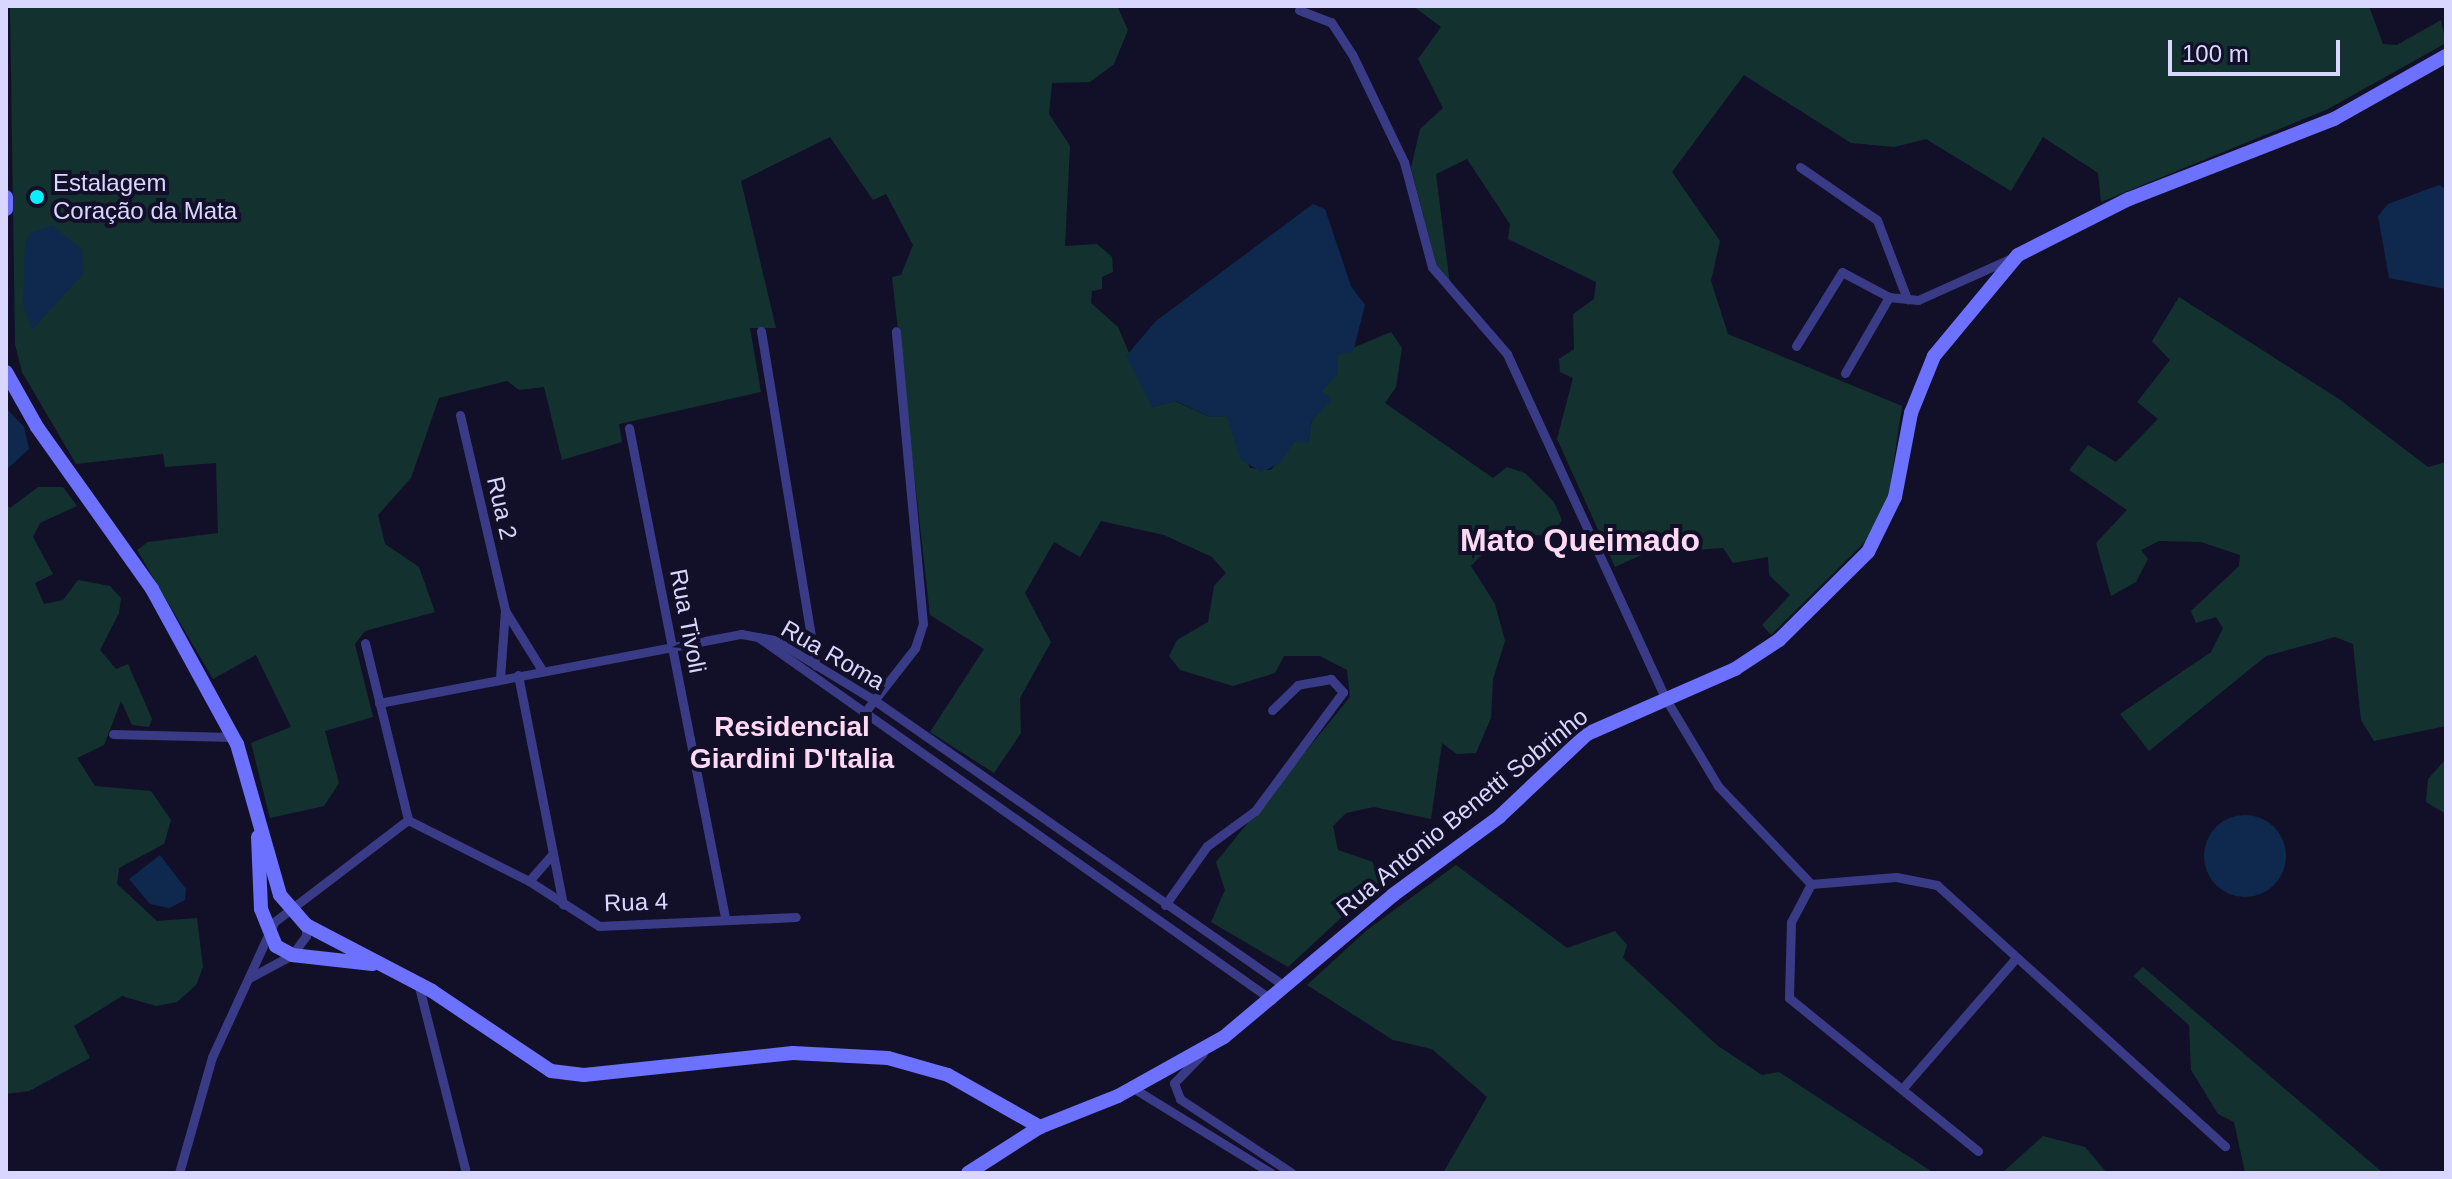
<!DOCTYPE html>
<meta charset="utf-8">
<style>
body{margin:0}
#map{position:relative;width:2452px;height:1179px;overflow:hidden;background:#121028;font-family:Arial,sans-serif}
div>[style]{position:absolute}
.green>*{inset:0;background:#13322f}
.water>*{inset:0;background:#0e294d}
.round{border-radius:50%}
.street>*{height:9px;margin:-4.5px;padding:0 4.5px;transform-origin:4.5px;border-radius:4.5px;background:#3a3b87}
.secondary>*{height:14px;margin:-7px;padding:0 7px;transform-origin:7px;border-radius:7px;background:#6d71ff}
.dots>*{width:22px;height:22px;translate:-50% -50%;box-sizing:border-box;border:4px solid #121028;border-radius:50%}
span{translate:-50% -50%;white-space:nowrap;text-align:center;line-height:1.15;-webkit-text-stroke:8px #121028;paint-order:stroke}
.poi-label{font-size:24px;color:#d9d6ff}
.left{translate:0 -50%;text-align:left}
.street-label{font-size:24px;color:#d9d6ff}
.quarter-label{font-size:28px;color:#ffd8f3;font-weight:700}
.district-label{font-size:32px;color:#ffd8f3;font-weight:700}
.frame{position:absolute;inset:0;border:8px solid #d9d6ff;pointer-events:none}
.scale{position:absolute;left:2168px;top:40px;width:172px;height:36px;box-sizing:border-box;border:4px solid #d9d6ff;border-top:0;padding-left:10px;font-size:24px;line-height:28px;white-space:nowrap;color:#d9d6ff;-webkit-text-stroke:6px #121028;paint-order:stroke}
</style>
<div id="map">
<div class="green">
<div style="clip-path:polygon(10px 6px,1117px 6px,1128px 30px,1114px 64px,1090px 82px,1052px 83px,1049px 114px,1070px 146px,1065px 246px,1097px 244px,1112px 257px,1113px 272px,1102px 277px,1102px 289px,1092px 291px,1091px 303px,1118px 327px,1152px 407px,1175px 401px,1210px 417px,1227px 416px,1250px 468px,1271px 470px,1295px 441px,1308px 442px,1312px 420px,1331px 400px,1321px 391px,1338px 354px,1391px 332px,1402px 348px,1396px 387px,1385px 403px,1493px 478px,1507px 467px,1525px 473px,1554px 502px,1562px 520px,1552px 536px,1515px 534px,1496px 540px,1471px 566px,1495px 604px,1505px 641px,1493px 679px,1491px 718px,1476px 753px,1457px 754px,1442px 743px,1431px 819px,1374px 807px,1346px 813px,1333px 826px,1338px 850px,1373px 862px,1384px 878px,1288px 967px,1211px 922px,1225px 890px,1216px 862px,1350px 697px,1347px 670px,1320px 656px,1284px 656px,1275px 673px,1233px 686px,1180px 670px,1169px 656px,1177px 640px,1208px 622px,1214px 586px,1226px 573px,1212px 557px,1164px 535px,1101px 521px,1080px 557px,1054px 542px,1025px 593px,1051px 642px,1020px 698px,1021px 733px,994px 773px,930px 732px,984px 649px,930px 615px,892px 277px,901px 275px,913px 245px,886px 194px,873px 200px,830px 137px,741px 181px,776px 328px,750px 328px,761px 392px,619px 424px,622px 442px,562px 460px,544px 387px,519px 390px,507px 381px,439px 398px,411px 478px,378px 515px,385px 544px,419px 567px,435px 612px,365px 631px,355px 644px,373px 717px,325px 731px,339px 783px,324px 806px,270px 818px,251px 743px,291px 727px,256px 655px,213px 679px,137px 550px,148px 542px,218px 533px,216px 463px,165px 467px,163px 454px,76px 464px,22px 372px,15px 344px)"></div>
<div style="clip-path:polygon(1413px 6px,2369px 6px,2383px 44px,2397px 45px,2441px 20px,2446px 43px,2328px 109px,2101px 202px,2098px 173px,2043px 137px,2011px 191px,1926px 139px,1894px 147px,1851px 143px,1744px 75px,1672px 172px,1720px 241px,1711px 281px,1728px 334px,1902px 406px,1889px 493px,1867px 540px,1771px 635px,1762px 625px,1790px 595px,1769px 575px,1768px 557px,1733px 563px,1723px 548px,1693px 550px,1683px 536px,1615px 567px,1557px 439px,1573px 378px,1560px 372px,1559px 359px,1574px 349px,1573px 314px,1594px 299px,1596px 282px,1508px 239px,1510px 224px,1467px 159px,1436px 174px,1450px 285px,1439px 276px,1411px 168px,1420px 129px,1443px 108px,1418px 59px,1441px 27px)"></div>
<div style="clip-path:polygon(2179px 297px,2339px 399px,2428px 467px,2446px 462px,2446px 726px,2374px 741px,2361px 720px,2353px 644px,2335px 637px,2266px 656px,2149px 751px,2120px 714px,2211px 652px,2223px 628px,2216px 617px,2196px 623px,2191px 611px,2239px 566px,2240px 555px,2201px 542px,2159px 541px,2141px 550px,2148px 559px,2136px 582px,2111px 596px,2096px 543px,2127px 510px,2069px 470px,2088px 445px,2116px 462px,2158px 419px,2137px 402px,2170px 360px,2152px 341px)"></div>
<div style="clip-path:polygon(38px 487px,63px 487px,77px 506px,40px 523px,33px 537px,53px 574px,35px 583px,44px 604px,63px 600px,78px 580px,110px 586px,121px 598px,119px 613px,100px 650px,116px 669px,128px 664px,152px 719px,149px 727px,132px 725px,121px 701px,104px 745px,77px 758px,95px 786px,151px 791px,171px 820px,164px 844px,119px 868px,117px 884px,157px 921px,197px 918px,203px 967px,196px 985px,177px 1002px,156px 1006px,122px 996px,74px 1026px,90px 1058px,29px 1091px,6px 1094px,6px 504px,10px 508px)"></div>
<div style="clip-path:polygon(2446px 759px,2446px 814px,2426px 802px,2428px 779px)"></div>
<div style="clip-path:polygon(1456px 865px,1567px 948px,1615px 931px,1627px 945px,1623px 958px,1718px 1046px,1762px 1075px,1779px 1072px,1934px 1173px,1443px 1173px,1487px 1097px,1432px 1049px,1393px 1040px,1307px 985px,1367px 930px)"></div>
<div style="clip-path:polygon(2143px 967px,2383px 1173px,2245px 1173px,2234px 1122px,2218px 1114px,2191px 1070px,2189px 1025px,2133px 976px)"></div>
<div style="clip-path:polygon(2043px 1136px,2085px 1147px,2107px 1173px,2002px 1173px)"></div>
</div>
<div class="water">
<div style="clip-path:polygon(2439px 185px,2446px 189px,2446px 289px,2389px 278px,2378px 216px,2388px 204px)"></div>
<div style="clip-path:polygon(1313px 204px,1325px 209px,1351px 286px,1365px 305px,1353px 352px,1338px 354px,1337px 375px,1322px 391px,1332px 400px,1312px 420px,1308px 443px,1295px 441px,1279px 464px,1261px 472px,1240px 459px,1227px 416px,1210px 417px,1176px 401px,1152px 407px,1126px 356px,1156px 321px)"></div>
<div style="clip-path:polygon(52px 225px,82px 250px,83px 274px,32px 330px,23px 305px,25px 245px,30px 233px)"></div>
<div style="clip-path:polygon(6px 408px,24px 427px,29px 449px,6px 470px)"></div>
<div class="round" style="left:2204px;top:815px;width:82px;height:82px"></div>
<div style="clip-path:polygon(160px 855px,186px 889px,185px 900px,169px 908px,150px 904px,129px 879px)"></div>
</div>
<div class="street">
<div style="left:1299px;top:10px;width:34px;rotate:21deg"></div>
<div style="left:1331px;top:22px;width:38px;rotate:57deg"></div>
<div style="left:1352px;top:54px;width:120px;rotate:64.3deg"></div>
<div style="left:1404px;top:162px;width:109px;rotate:75.1deg"></div>
<div style="left:1432px;top:267px;width:115px;rotate:49.2deg"></div>
<div style="left:1507px;top:354px;width:376px;rotate:65.3deg"></div>
<div style="left:1664px;top:696px;width:105px;rotate:59deg"></div>
<div style="left:1718px;top:786px;width:135px;rotate:46.5deg"></div>
<div style="left:1800px;top:167px;width:93px;rotate:34.5deg"></div>
<div style="left:1877px;top:220px;width:85px;rotate:69.2deg"></div>
<div style="left:761px;top:331px;width:339px;rotate:80.7deg"></div>
<div style="left:1796px;top:346px;width:87px;rotate:-58.1deg"></div>
<div style="left:1842px;top:272px;width:53px;rotate:28deg"></div>
<div style="left:1889px;top:297px;width:29px;rotate:6deg"></div>
<div style="left:1918px;top:300px;width:105px;rotate:-24.1deg"></div>
<div style="left:1845px;top:373px;width:88px;rotate:-59.9deg"></div>
<div style="left:460px;top:415px;width:200px;rotate:77deg"></div>
<div style="left:505px;top:610px;width:68px;rotate:94.2deg"></div>
<div style="left:629px;top:428px;width:497px;rotate:78.9deg"></div>
<div style="left:506px;top:612px;width:68px;rotate:58.2deg"></div>
<div style="left:758px;top:637px;width:629px;rotate:35.23deg"></div>
<div style="left:365px;top:643px;width:182px;rotate:76.3deg"></div>
<div style="left:518px;top:675px;width:234px;rotate:78.9deg"></div>
<div style="left:379px;top:703px;width:369px;rotate:-10.8deg"></div>
<div style="left:741px;top:634px;width:35px;rotate:10deg"></div>
<div style="left:775px;top:640px;width:116px;rotate:31.2deg"></div>
<div style="left:874px;top:700px;width:502px;rotate:34.86deg"></div>
<div style="left:865px;top:712px;width:81px;rotate:-52deg"></div>
<div style="left:915px;top:648px;width:25px;rotate:-72deg"></div>
<div style="left:923px;top:624px;width:294px;rotate:-95.3deg"></div>
<div style="left:113px;top:734px;width:119px;rotate:1.4deg"></div>
<div style="left:408px;top:820px;width:136px;rotate:26.8deg"></div>
<div style="left:529px;top:881px;width:83px;rotate:32.7deg"></div>
<div style="left:599px;top:926px;width:197px;rotate:-2.6deg"></div>
<div style="left:529px;top:881px;width:35px;rotate:-49deg"></div>
<div style="left:1165px;top:905px;width:72px;rotate:-54.6deg"></div>
<div style="left:1207px;top:846px;width:59px;rotate:-36.1deg"></div>
<div style="left:1255px;top:811px;width:148px;rotate:-53.5deg"></div>
<div style="left:1343px;top:692px;width:18px;rotate:-133deg"></div>
<div style="left:1331px;top:679px;width:34px;rotate:170deg"></div>
<div style="left:1298px;top:685px;width:36px;rotate:136deg"></div>
<div style="left:251px;top:977px;width:47px;rotate:-28.2deg"></div>
<div style="left:292px;top:955px;width:24px;rotate:-54deg"></div>
<div style="left:306px;top:936px;width:11px;rotate:-90deg"></div>
<div style="left:418px;top:983px;width:196px;rotate:75.8deg"></div>
<div style="left:1203px;top:1053px;width:42px;rotate:134deg"></div>
<div style="left:1174px;top:1083px;width:17px;rotate:69deg"></div>
<div style="left:1180px;top:1099px;width:134px;rotate:33.5deg"></div>
<div style="left:1133px;top:1088px;width:162px;rotate:31.6deg"></div>
<div style="left:1902px;top:1089px;width:171px;rotate:-49deg"></div>
<div style="left:1978px;top:1151px;width:243px;rotate:-141deg"></div>
<div style="left:1789px;top:998px;width:76px;rotate:-88.5deg"></div>
<div style="left:1791px;top:922px;width:43px;rotate:-62.2deg"></div>
<div style="left:1811px;top:884px;width:85px;rotate:-4.7deg"></div>
<div style="left:1896px;top:877px;width:42px;rotate:11deg"></div>
<div style="left:1937px;top:885px;width:389px;rotate:42.2deg"></div>
<div style="left:179px;top:1173px;width:121px;rotate:-74.1deg"></div>
<div style="left:212px;top:1057px;width:149px;rotate:-65.3deg"></div>
<div style="left:274px;top:922px;width:168px;rotate:-37.3deg"></div>
</div>
<div class="secondary">
<div style="left:6px;top:197px;width:12px;rotate:90deg"></div>
<div style="left:6px;top:372px;width:63px;rotate:60.6deg"></div>
<div style="left:37px;top:427px;width:199px;rotate:54.6deg"></div>
<div style="left:152px;top:589px;width:177px;rotate:61.3deg"></div>
<div style="left:237px;top:744px;width:157px;rotate:74.1deg"></div>
<div style="left:280px;top:895px;width:40px;rotate:49deg"></div>
<div style="left:306px;top:925px;width:142px;rotate:27.6deg"></div>
<div style="left:432px;top:991px;width:143px;rotate:33.9deg"></div>
<div style="left:551px;top:1071px;width:33px;rotate:7deg"></div>
<div style="left:584px;top:1075px;width:210px;rotate:-6deg"></div>
<div style="left:793px;top:1053px;width:95px;rotate:3deg"></div>
<div style="left:888px;top:1058px;width:62px;rotate:15.8deg"></div>
<div style="left:948px;top:1075px;width:106px;rotate:29.5deg"></div>
<div style="left:258px;top:837px;width:72px;rotate:87.6deg"></div>
<div style="left:261px;top:909px;width:40px;rotate:68deg"></div>
<div style="left:276px;top:946px;width:18px;rotate:29deg"></div>
<div style="left:292px;top:955px;width:81px;rotate:6.4deg"></div>
<div style="left:968px;top:1173px;width:85px;rotate:-32.6deg"></div>
<div style="left:1040px;top:1127px;width:84px;rotate:-21.7deg"></div>
<div style="left:1118px;top:1096px;width:121px;rotate:-29.1deg"></div>
<div style="left:1224px;top:1037px;width:221px;rotate:-40deg"></div>
<div style="left:1393px;top:895px;width:132px;rotate:-36.3deg"></div>
<div style="left:1499px;top:817px;width:121px;rotate:-43.3deg"></div>
<div style="left:1587px;top:734px;width:162px;rotate:-23.7deg"></div>
<div style="left:1735px;top:669px;width:53px;rotate:-33.4deg"></div>
<div style="left:1779px;top:640px;width:125px;rotate:-44.7deg"></div>
<div style="left:1868px;top:552px;width:61px;rotate:-63.9deg"></div>
<div style="left:1895px;top:497px;width:86px;rotate:-79.2deg"></div>
<div style="left:1911px;top:413px;width:61px;rotate:-68deg"></div>
<div style="left:1934px;top:356px;width:131px;rotate:-50.3deg"></div>
<div style="left:2018px;top:255px;width:124px;rotate:-26.8deg"></div>
<div style="left:2129px;top:199px;width:220px;rotate:-21.3deg"></div>
<div style="left:2334px;top:119px;width:129px;rotate:-29.4deg"></div>
</div>
<div class="dots">
<div style="left:37px;top:197px;background:#02f3ff"></div>
</div>
<div class="poi-label">
<span class="left" style="left:53px;top:197px">Estalagem<br>Coração da Mata</span>
</div>
<div class="street-label">
<span style="left:502px;top:508px;rotate:77deg">Rua 2</span>
<span style="left:688px;top:621px;rotate:79deg">Rua Tivoli</span>
<span style="left:833px;top:655px;rotate:30deg">Rua Roma</span>
<span style="left:1462px;top:812px;rotate:-39deg">Rua Antonio Benetti Sobrinho</span>
<span style="left:636px;top:902px;rotate:-2deg">Rua 4</span>
</div>
<div class="quarter-label">
<span style="left:792px;top:743px">Residencial<br>Giardini D'Italia</span>
</div>
<div class="district-label">
<span style="left:1580px;top:540px">Mato Queimado</span>
</div>
<div class="frame"></div>
<div class="scale">100 m</div>
</div>
